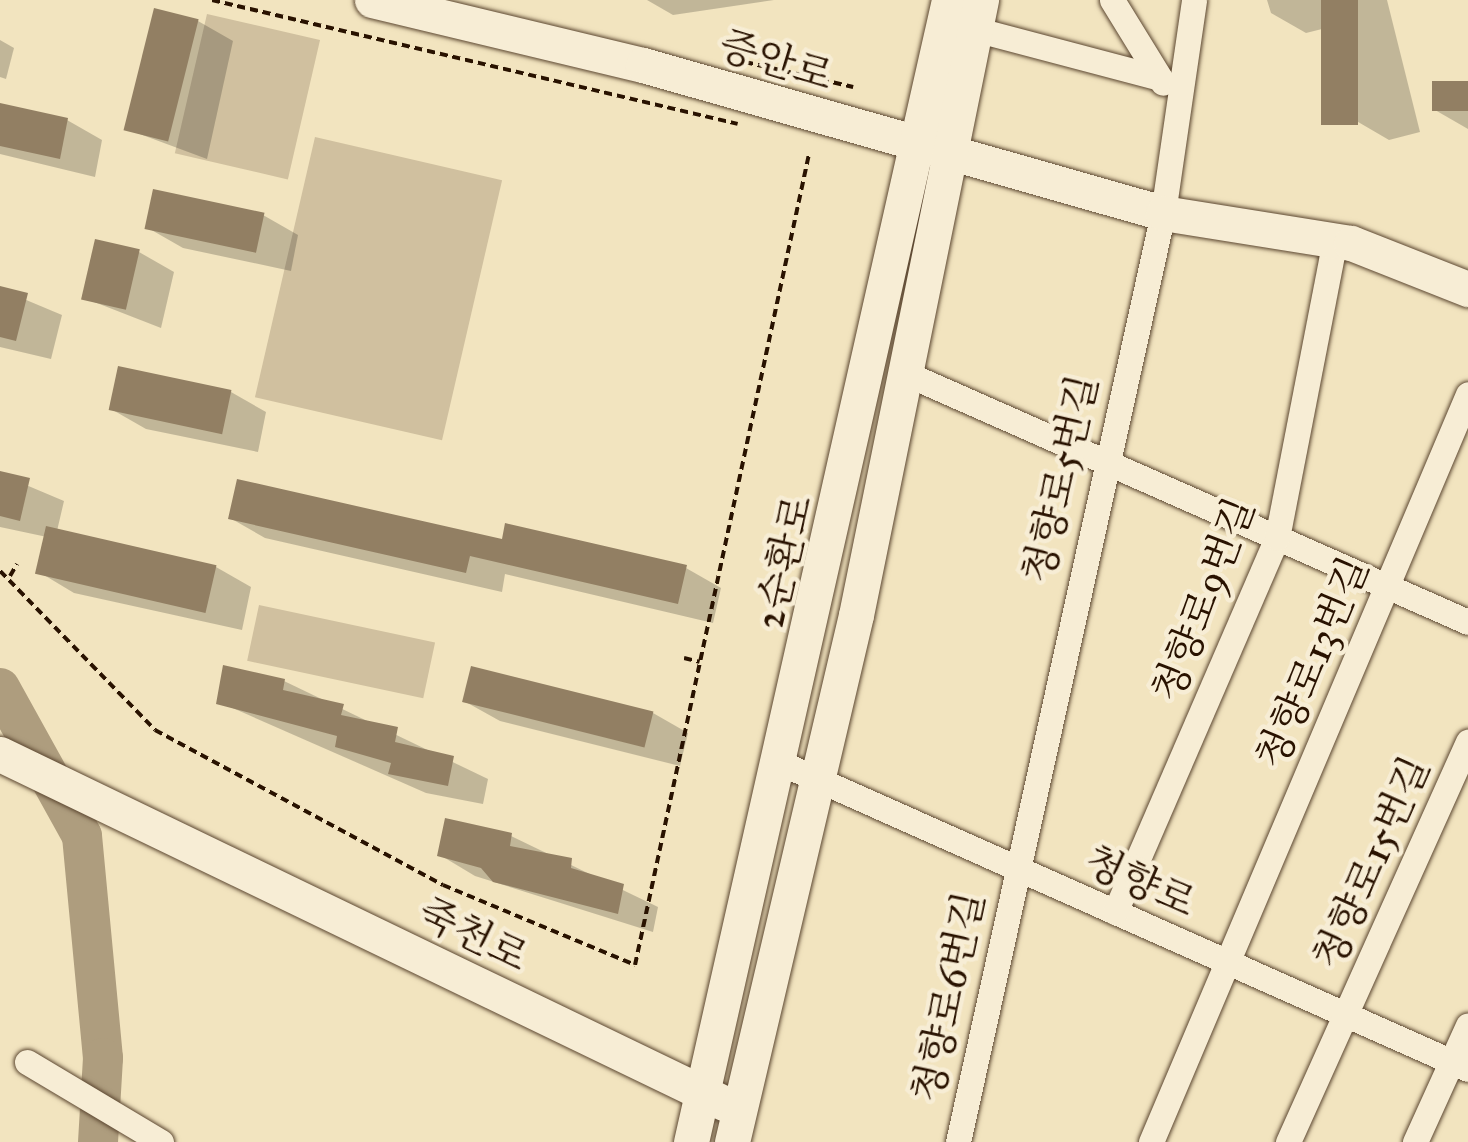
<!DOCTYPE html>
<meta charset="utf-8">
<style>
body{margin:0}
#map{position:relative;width:1468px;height:1142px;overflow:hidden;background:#f2e4bf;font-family:"IM FELL Great Primer","Noto Serif KR",serif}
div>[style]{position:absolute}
.green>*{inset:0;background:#d0c09f;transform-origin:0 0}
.shadow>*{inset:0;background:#0003}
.river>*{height:40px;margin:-20px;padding:0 20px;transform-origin:20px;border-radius:20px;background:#ae9d7e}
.building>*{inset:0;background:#927f63;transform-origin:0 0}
.path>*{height:4px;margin-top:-2px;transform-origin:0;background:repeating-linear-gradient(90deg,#291200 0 8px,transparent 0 13px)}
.roads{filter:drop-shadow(0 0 2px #5b4630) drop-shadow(0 0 2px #5b4630)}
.street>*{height:25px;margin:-12.5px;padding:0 12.5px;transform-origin:12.5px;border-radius:12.5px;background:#f7edd5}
.secondary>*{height:35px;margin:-17.5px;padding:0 17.5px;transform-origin:17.5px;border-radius:17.5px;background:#f7edd5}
span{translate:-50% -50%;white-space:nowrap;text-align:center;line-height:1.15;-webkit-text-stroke:9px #f7edd5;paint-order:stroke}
.street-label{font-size:40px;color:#291200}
</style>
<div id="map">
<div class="green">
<div style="left:207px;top:14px;width:116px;height:143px;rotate:13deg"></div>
<div style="left:315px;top:137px;width:192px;height:267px;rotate:13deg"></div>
<div style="left:259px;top:605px;width:180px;height:57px;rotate:12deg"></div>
</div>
<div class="shadow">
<div style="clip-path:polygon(647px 0,774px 0,673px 15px)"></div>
<div style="clip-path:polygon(1267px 0,1387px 0,1420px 132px,1389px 140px,1353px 119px,1330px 27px,1306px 33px,1271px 13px)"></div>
<div style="clip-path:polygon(198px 21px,233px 41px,207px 159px,129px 130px)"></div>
<div style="clip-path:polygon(0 40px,14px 48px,6px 79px,0 77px)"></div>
<div style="clip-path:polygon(1468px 84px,1468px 129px,1435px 110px)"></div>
<div style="clip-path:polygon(0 106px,67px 120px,102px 140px,95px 177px,0 154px)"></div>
<div style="clip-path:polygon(263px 215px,298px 235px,291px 271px,183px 248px,148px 228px)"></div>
<div style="clip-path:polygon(139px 252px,174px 272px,161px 328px,84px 298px)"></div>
<div style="clip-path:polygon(0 289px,62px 315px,51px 359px,0 347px)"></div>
<div style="clip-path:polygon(231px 392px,266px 412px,258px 452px,146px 429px,111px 409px)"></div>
<div style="clip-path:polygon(0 474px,64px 501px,57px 531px,216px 567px,251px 587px,242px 630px,74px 593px,39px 572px,47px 537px,0 527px)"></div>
<div style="clip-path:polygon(230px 518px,686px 568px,721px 588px,713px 623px,505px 574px,502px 592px,265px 538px)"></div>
<div style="clip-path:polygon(284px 681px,488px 779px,483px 804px,426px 793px,219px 702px)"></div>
<div style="clip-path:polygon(464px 701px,653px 713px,688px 733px,680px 766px,500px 721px)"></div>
<div style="clip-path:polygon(511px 836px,658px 907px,653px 932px,475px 876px,440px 855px)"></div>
</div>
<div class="river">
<div style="left:0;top:688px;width:169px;rotate:61deg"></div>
<div style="left:82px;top:836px;width:223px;rotate:84.6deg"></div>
<div style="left:103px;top:1058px;width:84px;rotate:93.4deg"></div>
</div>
<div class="building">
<div style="left:1321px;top:0;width:37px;height:125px"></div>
<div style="left:154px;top:8px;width:46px;height:126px;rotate:14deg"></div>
<div style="left:1468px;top:81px;width:30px;height:36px;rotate:90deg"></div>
<div style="clip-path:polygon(0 103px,68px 118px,60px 159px,0 146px)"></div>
<div style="left:153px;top:189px;width:114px;height:41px;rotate:12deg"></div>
<div style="left:95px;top:239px;width:46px;height:62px;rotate:13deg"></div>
<div style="clip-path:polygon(0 286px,28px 293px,16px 341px,0 337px)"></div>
<div style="left:118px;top:366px;width:116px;height:45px;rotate:12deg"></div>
<div style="clip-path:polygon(0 471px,30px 478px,20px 521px,0 516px)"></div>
<div style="clip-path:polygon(237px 479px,502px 539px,505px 523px,687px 565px,678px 604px,470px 556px,466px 573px,228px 519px)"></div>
<div style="left:46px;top:526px;width:175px;height:49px;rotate:13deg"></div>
<div style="clip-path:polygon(223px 665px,285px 679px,283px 690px,344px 704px,341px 715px,398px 727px,395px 742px,454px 756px,448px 786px,388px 774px,391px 763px,335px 747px,337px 736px,216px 704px)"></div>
<div style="left:471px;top:666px;width:188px;height:37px;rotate:14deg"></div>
<div style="clip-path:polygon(445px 818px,512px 833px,510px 846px,572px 858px,571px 868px,624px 884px,618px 914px,493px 882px,481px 868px,437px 856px)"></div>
</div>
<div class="path">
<div style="left:212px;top:0;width:540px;rotate:13.26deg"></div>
<div style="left:745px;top:62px;width:111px;rotate:13deg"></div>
<div style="left:0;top:571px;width:222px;rotate:45.7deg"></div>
<div style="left:155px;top:730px;width:327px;rotate:28.3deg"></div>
<div style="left:443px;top:885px;width:208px;rotate:22.6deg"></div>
<div style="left:635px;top:965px;width:829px;rotate:-77.89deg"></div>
<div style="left:10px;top:576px;width:14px;rotate:-60deg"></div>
<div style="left:684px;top:658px;width:16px;rotate:14deg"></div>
</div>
<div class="roads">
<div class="street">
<div style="left:1112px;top:0;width:97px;rotate:58.4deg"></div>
<div style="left:978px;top:30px;width:188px;rotate:14.8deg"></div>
<div style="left:907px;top:374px;width:613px;rotate:23.85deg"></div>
<div style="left:781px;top:763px;width:752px;rotate:24.01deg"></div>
<div style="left:1115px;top:912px;width:408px;rotate:-66.6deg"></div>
<div style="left:1277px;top:538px;width:299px;rotate:-79deg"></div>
<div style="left:27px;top:1062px;width:156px;rotate:30.8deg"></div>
<div style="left:958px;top:1142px;width:951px;rotate:-77.56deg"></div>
<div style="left:1163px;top:213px;width:215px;rotate:-81.7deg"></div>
<div style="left:1151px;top:1142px;width:812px;rotate:-67.03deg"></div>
<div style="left:1288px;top:1142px;width:439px;rotate:-65.8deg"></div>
<div style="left:1415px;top:1142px;width:128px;rotate:-65.6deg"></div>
</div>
<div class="secondary">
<div style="left:372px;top:0;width:279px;rotate:13.5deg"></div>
<div style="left:643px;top:65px;width:541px;rotate:15.89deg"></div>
<div style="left:1163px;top:213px;width:190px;rotate:9.1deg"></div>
<div style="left:1351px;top:243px;width:126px;rotate:21.5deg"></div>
<div style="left:0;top:754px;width:804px;rotate:25.74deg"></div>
<div style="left:691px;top:1142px;width:1171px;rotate:-77.27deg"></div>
<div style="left:732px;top:1142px;width:541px;rotate:-76.76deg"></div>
<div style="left:856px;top:615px;width:628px;rotate:-78.51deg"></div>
</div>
</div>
<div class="street-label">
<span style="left:776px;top:61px;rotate:17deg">증안로</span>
<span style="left:1061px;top:479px;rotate:-77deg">청향로5번길</span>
<span style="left:784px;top:562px;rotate:-77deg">2순환로</span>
<span style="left:1204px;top:600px;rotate:-69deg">청향로9번길</span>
<span style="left:1313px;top:663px;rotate:-67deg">청향로13번길</span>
<span style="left:1372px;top:863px;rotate:-66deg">청향로15번길</span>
<span style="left:1140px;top:882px;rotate:24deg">청향로</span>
<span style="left:473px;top:935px;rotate:26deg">죽천로</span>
<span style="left:949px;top:997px;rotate:-78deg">청향로6번길</span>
</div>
</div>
